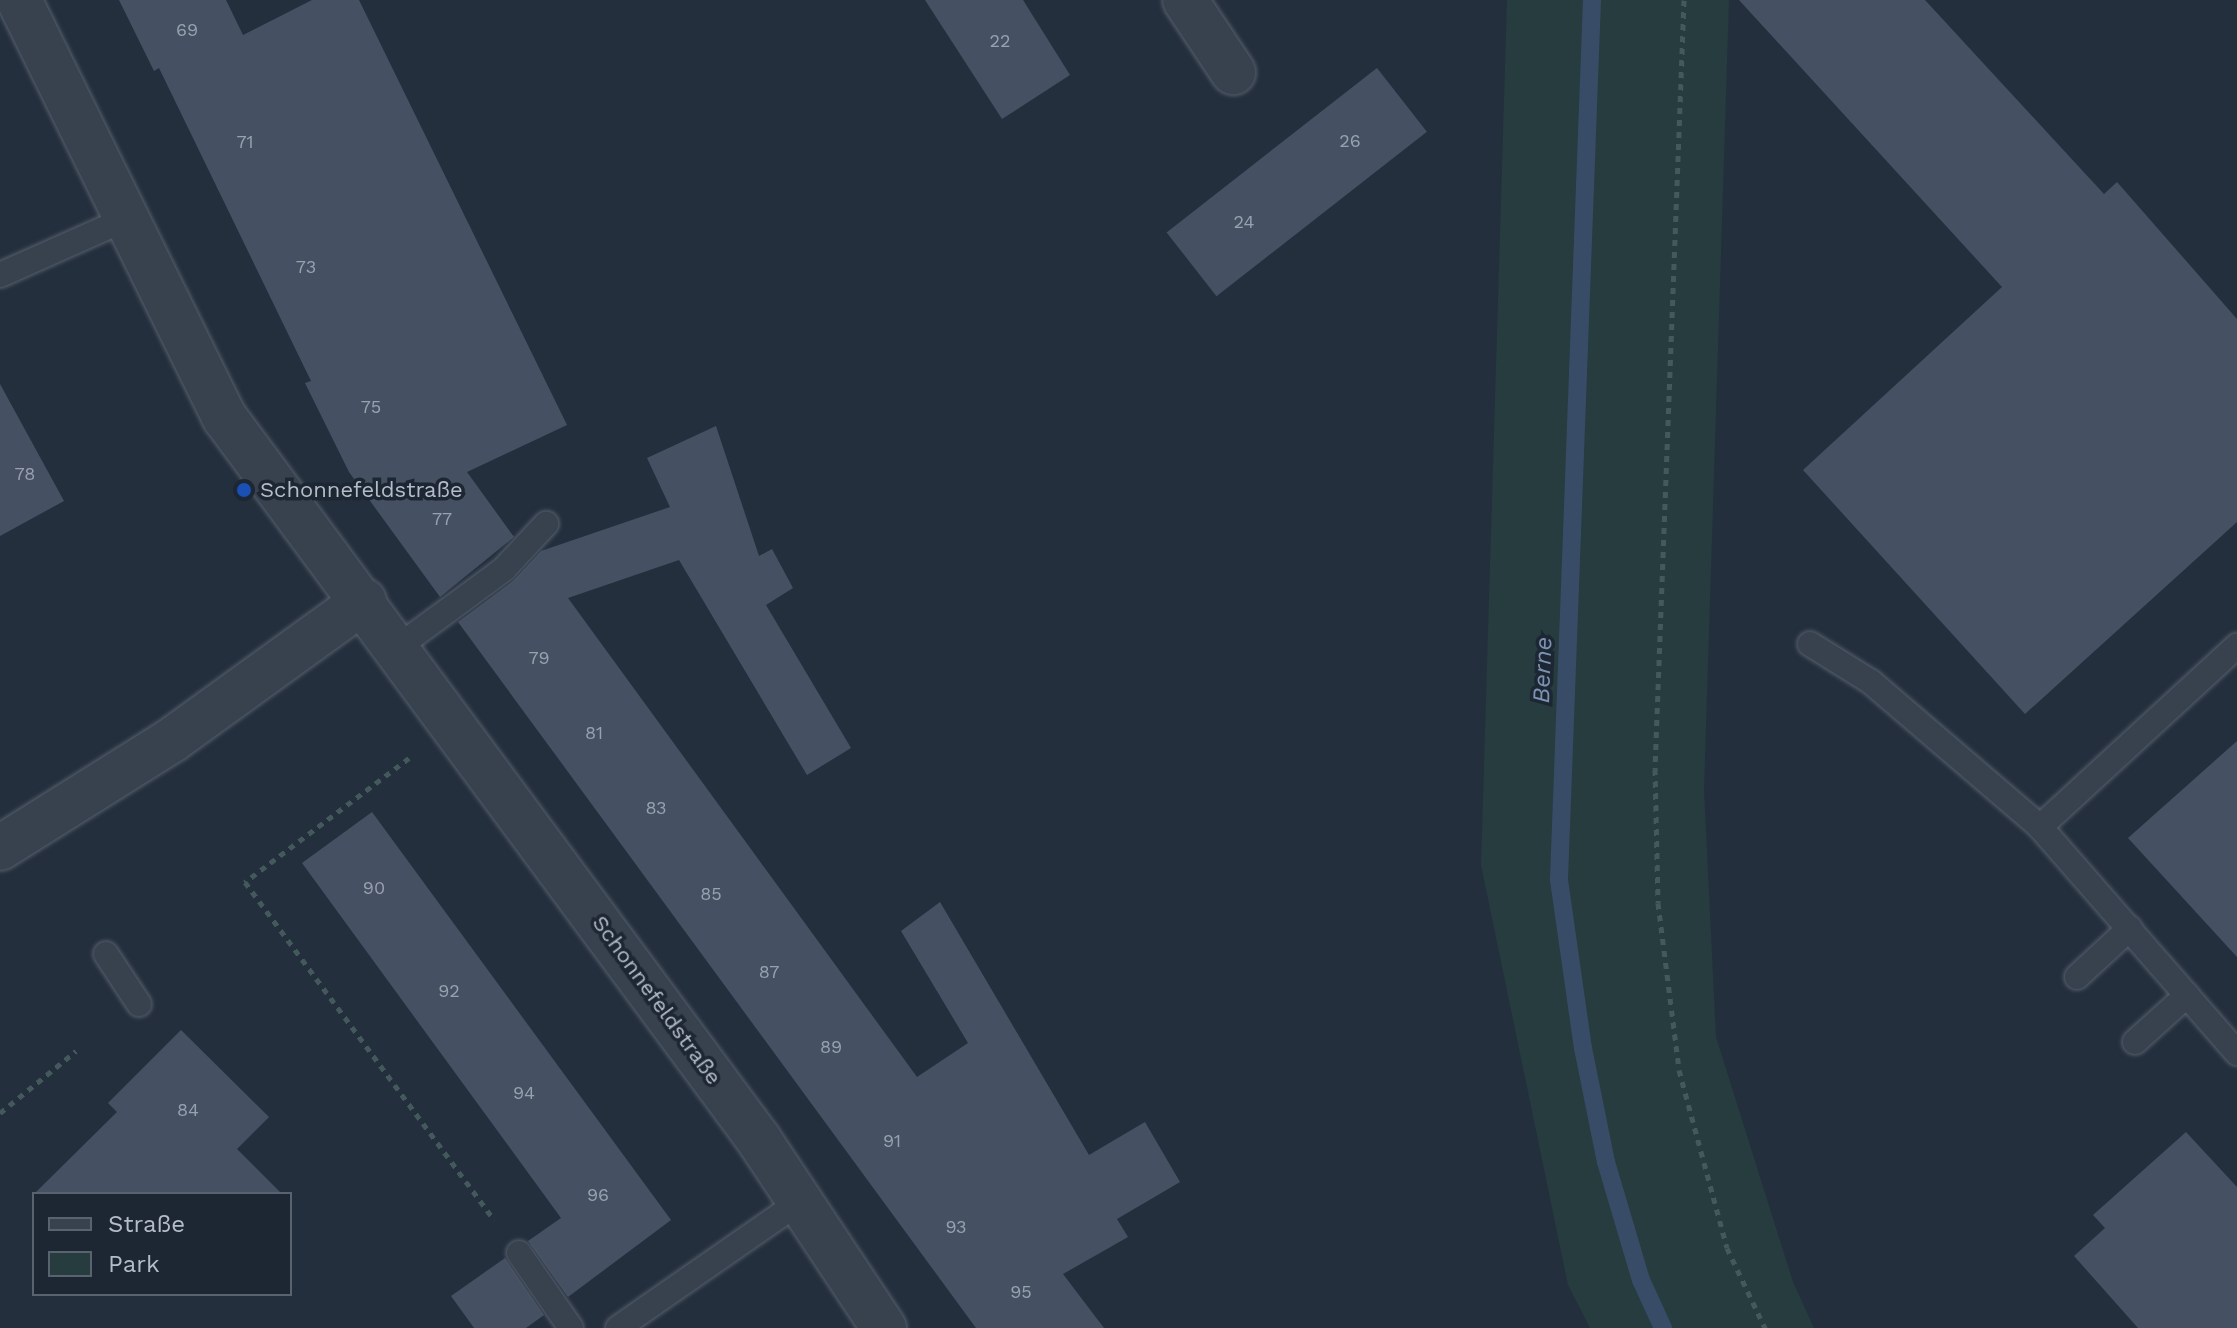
<!DOCTYPE html>
<meta charset="utf-8">
<style>
body{margin:0}
#map{position:relative;width:2237px;height:1328px;overflow:hidden;background:#242f3e;font-family:"Work Sans",sans-serif}
div>[style]{position:absolute}
.green>*{inset:0;background:#263c3f}
.stream>*{height:18px;margin:-9px;padding:0 9px;transform-origin:9px;border-radius:9px;background:#394c67}
.building>*{inset:0;background:#455162;transform-origin:0 0}
.path>*{height:5px;margin-top:-2.5px;transform-origin:0;background:repeating-linear-gradient(90deg,#44595c 0 6px,transparent 0 12px)}
.roads{filter:drop-shadow(0 0 2px #565f6c) drop-shadow(0 0 2px #565f6c)}
.service>*{height:24px;margin:-12px;padding:0 12px;transform-origin:12px;border-radius:12px;background:#38414e}
.minor>*{height:44px;margin:-22px;padding:0 22px;transform-origin:22px;border-radius:22px;background:#38414e}
.dots>*{width:22px;height:22px;translate:-50% -50%;box-sizing:border-box;border:4px solid #1d2633;border-radius:50%}
span{translate:-50% -50%;white-space:nowrap;text-align:center;line-height:1.15;-webkit-text-stroke:7px #1d2633;paint-order:stroke}
.number-label{font-size:18px;color:#98a1af}
.number-label span{-webkit-text-stroke-width:0}
.poi-label{font-size:22px;color:#b4bcc9}
.left{translate:0 -50%;text-align:left}
.street-label{font-size:22px;color:#b4bcc9}
.water-label{font-size:24px;color:#7c92b1;font-style:italic}
.legend{position:absolute;left:32px;top:1192px;width:260px;height:104px;box-sizing:border-box;background:#1d2633;border:2px solid #59626f;margin:0;padding:10px 14px;list-style:none;font-size:24px;color:#b4bcc9}
.legend li{display:flex;align-items:center;gap:16px;height:40px}
.legend b{width:40px;border:2px solid #59626f}
</style>
<div id="map">
<div class="green">
<div style="clip-path:polygon(1507px 0,1729px 0,1704px 790px,1716px 1037px,1793px 1282px,1814px 1328px,1590px 1328px,1568px 1285px,1481px 865px)"></div>
</div>
<div class="stream">
<div style="left:1592px;top:0;width:881px;rotate:92.15deg"></div>
<div style="left:1559px;top:880px;width:170px;rotate:81.9deg"></div>
<div style="left:1583px;top:1048px;width:116px;rotate:78.6deg"></div>
<div style="left:1606px;top:1162px;width:123px;rotate:73.5deg"></div>
<div style="left:1641px;top:1280px;width:53px;rotate:65.4deg"></div>
</div>
<div class="building">
<div style="clip-path:polygon(119px 0,226px 0,243px 35px,312px 0,359px 0,567px 425px,467px 472px,514px 537px,440px 597px,349px 472px,305px 383px,311px 381px,159px 68px,154px 71px)"></div>
<div style="clip-path:polygon(925px 0,1023px 0,1070px 75px,1002px 119px)"></div>
<div style="clip-path:polygon(1739px 0,1925px 0,2104px 194px,2117px 182px,2237px 319px,2237px 522px,2025px 714px,1803px 470px,2002px 287px)"></div>
<div style="left:1377px;top:68px;width:81px;height:267px;rotate:52deg"></div>
<div style="clip-path:polygon(0 384px,64px 501px,0 536px)"></div>
<div style="clip-path:polygon(716px 426px,759px 556px,772px 549px,793px 588px,766px 605px,851px 748px,807px 775px,679px 560px,568px 598px,917px 1077px,968px 1043px,901px 931px,940px 902px,1089px 1155px,1145px 1122px,1180px 1182px,1117px 1219px,1128px 1237px,1063px 1274px,1104px 1328px,976px 1328px,458px 622px,513px 581px,541px 551px,670px 507px,647px 458px)"></div>
<div style="clip-path:polygon(2237px 741px,2237px 957px,2128px 838px)"></div>
<div style="clip-path:polygon(372px 812px,671px 1220px,568px 1297px,528px 1241px,561px 1218px,302px 863px)"></div>
<div style="clip-path:polygon(181px 1030px,269px 1117px,237px 1149px,282px 1194px,34px 1194px,117px 1112px,108px 1103px)"></div>
<div style="clip-path:polygon(2186px 1132px,2237px 1187px,2237px 1328px,2138px 1328px,2074px 1256px,2105px 1228px,2093px 1215px)"></div>
<div style="clip-path:polygon(505px 1258px,544px 1315px,526px 1328px,474px 1328px,451px 1296px)"></div>
</div>
<div class="path">
<div style="left:1684px;top:0;width:770px;rotate:92.16deg"></div>
<div style="left:1655px;top:769px;width:134px;rotate:88.7deg"></div>
<div style="left:1658px;top:903px;width:168px;rotate:82.8deg"></div>
<div style="left:1679px;top:1070px;width:184px;rotate:74.9deg"></div>
<div style="left:1727px;top:1248px;width:89px;rotate:64.6deg"></div>
<div style="left:409px;top:758px;width:206px;rotate:142.9deg"></div>
<div style="left:245px;top:882px;width:420px;rotate:53.6deg"></div>
<div style="left:0;top:1113px;width:98px;rotate:-39.2deg"></div>
</div>
<div class="roads">
<div class="service">
<div style="left:0;top:275px;width:138px;rotate:-24deg"></div>
<div style="left:1810px;top:644px;width:72px;rotate:31.9deg"></div>
<div style="left:1871px;top:682px;width:223px;rotate:40.6deg"></div>
<div style="left:2040px;top:827px;width:300px;rotate:48.9deg"></div>
<div style="left:398px;top:647px;width:132px;rotate:-36.3deg"></div>
<div style="left:504px;top:569px;width:62px;rotate:-47deg"></div>
<div style="left:2040px;top:827px;width:268px;rotate:-42.6deg"></div>
<div style="left:106px;top:954px;width:60px;rotate:56.6deg"></div>
<div style="left:2077px;top:977px;width:72px;rotate:-42.8deg"></div>
<div style="left:2135px;top:1042px;width:70px;rotate:-42.1deg"></div>
<div style="left:519px;top:1253px;width:91px;rotate:55.3deg"></div>
<div style="left:618px;top:1328px;width:224px;rotate:-34.8deg"></div>
</div>
<div class="minor">
<div style="left:19px;top:0;width:466px;rotate:63.8deg"></div>
<div style="left:225px;top:418px;width:898px;rotate:53.51deg"></div>
<div style="left:759px;top:1140px;width:226px;rotate:56.4deg"></div>
<div style="left:1185px;top:0;width:87px;rotate:56.3deg"></div>
<div style="left:0;top:848px;width:203px;rotate:-32.1deg"></div>
<div style="left:172px;top:740px;width:237px;rotate:-35.9deg"></div>
</div>
</div>
<div class="dots">
<div style="left:244px;top:490px;background:#1a4fb4"></div>
</div>
<div class="number-label">
<span style="left:187px;top:30px">69</span>
<span style="left:1000px;top:41px">22</span>
<span style="left:1350px;top:141px">26</span>
<span style="left:245px;top:142px">71</span>
<span style="left:1244px;top:222px">24</span>
<span style="left:306px;top:267px">73</span>
<span style="left:371px;top:407px">75</span>
<span style="left:25px;top:474px">78</span>
<span style="left:442px;top:519px">77</span>
<span style="left:539px;top:658px">79</span>
<span style="left:594px;top:733px">81</span>
<span style="left:656px;top:808px">83</span>
<span style="left:374px;top:888px">90</span>
<span style="left:711px;top:894px">85</span>
<span style="left:769px;top:972px">87</span>
<span style="left:449px;top:991px">92</span>
<span style="left:831px;top:1047px">89</span>
<span style="left:524px;top:1093px">94</span>
<span style="left:188px;top:1110px">84</span>
<span style="left:892px;top:1141px">91</span>
<span style="left:598px;top:1195px">96</span>
<span style="left:956px;top:1227px">93</span>
<span style="left:1021px;top:1292px">95</span>
</div>
<div class="poi-label">
<span class="left" style="left:260px;top:490px">Schonnefeldstraße</span>
</div>
<div class="street-label">
<span style="left:657px;top:1000px;rotate:54deg">Schonnefeldstraße</span>
</div>
<div class="water-label">
<span style="left:1543px;top:670px;rotate:-88deg">Berne</span>
</div>
<ul class="legend">
<li><b style="height:10px;background:#38414e"></b>Straße</li>
<li><b style="height:22px;background:#263c3f"></b>Park</li>
</ul>
</div>
